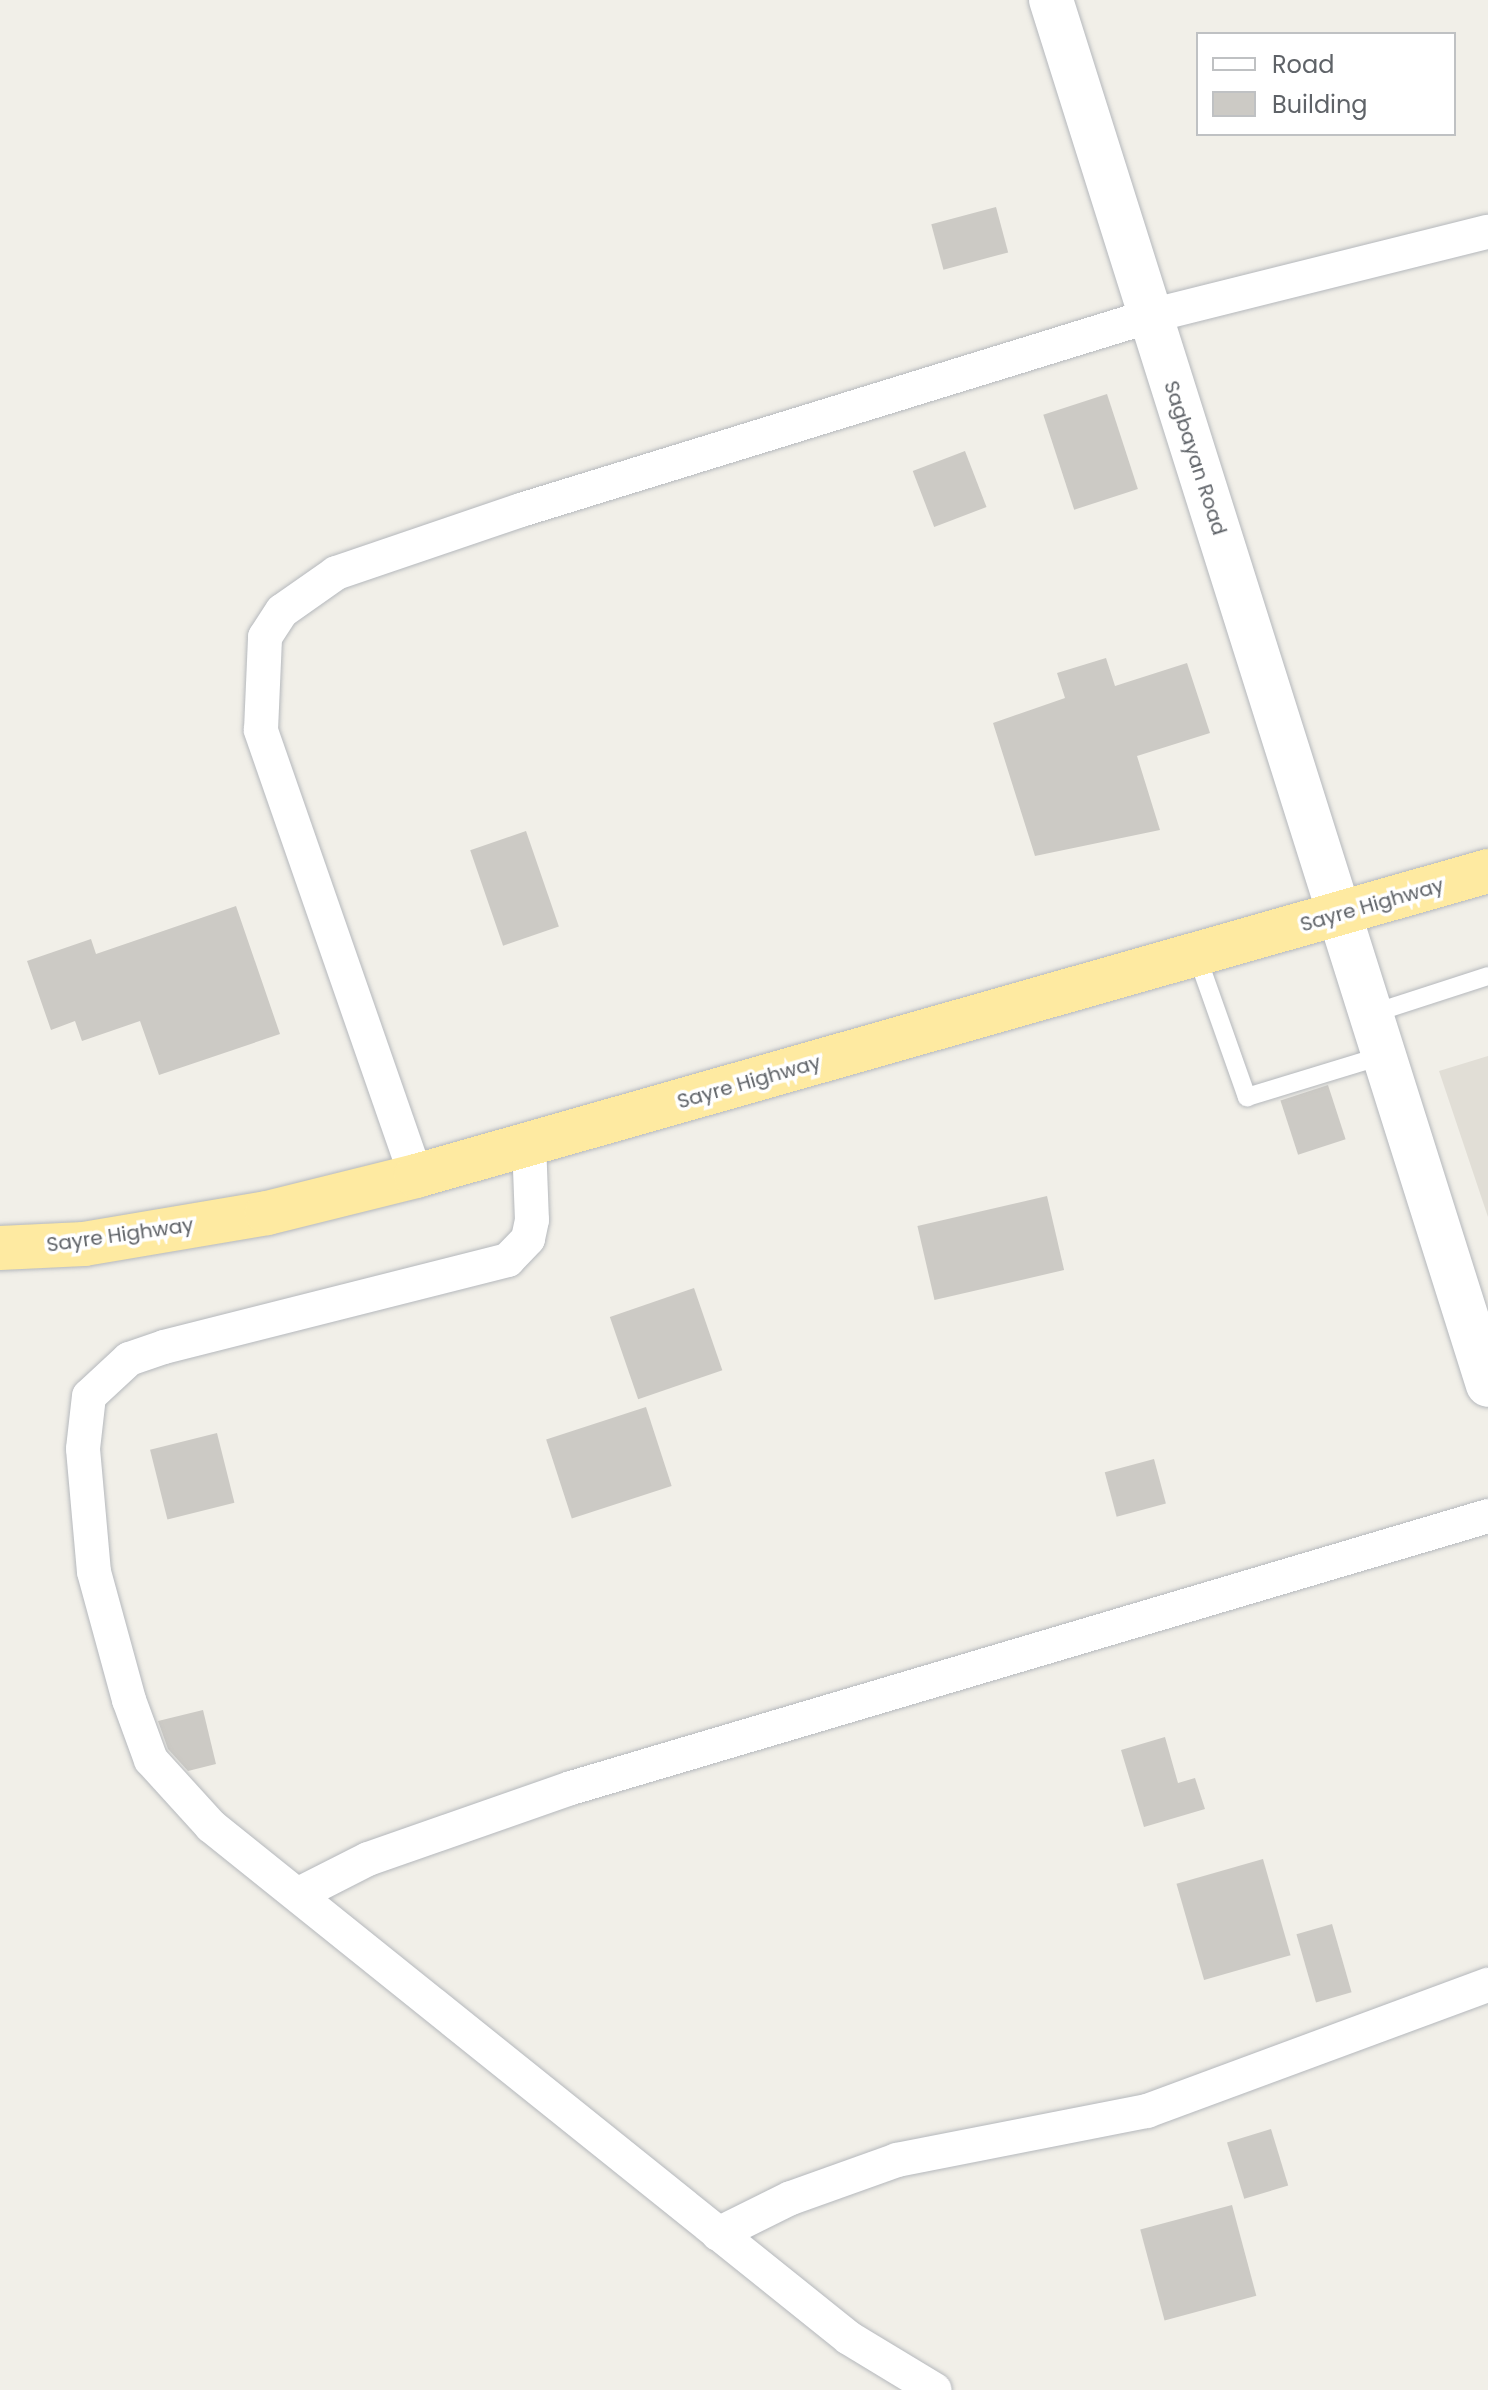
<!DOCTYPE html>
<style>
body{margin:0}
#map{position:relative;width:1488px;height:2390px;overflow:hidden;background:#f1efe8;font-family:Poppins,sans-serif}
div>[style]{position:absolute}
.education>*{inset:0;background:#e1ded6}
.building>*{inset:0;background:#cccac5;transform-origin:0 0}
.roads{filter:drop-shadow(0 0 2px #b5b8bc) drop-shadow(0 0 2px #b5b8bc)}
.service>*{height:18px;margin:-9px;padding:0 9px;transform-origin:9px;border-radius:9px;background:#fff}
.minor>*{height:34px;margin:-17px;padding:0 17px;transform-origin:17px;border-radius:17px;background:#fff}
.tertiary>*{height:44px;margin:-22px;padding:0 22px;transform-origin:22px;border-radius:22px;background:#fff}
.trunk>*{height:44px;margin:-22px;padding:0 22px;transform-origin:22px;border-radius:22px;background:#feeaa1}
span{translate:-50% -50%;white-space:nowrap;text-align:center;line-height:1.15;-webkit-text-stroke:7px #fff;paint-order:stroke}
.street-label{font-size:20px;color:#5f6368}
.legend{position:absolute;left:1196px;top:32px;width:260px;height:104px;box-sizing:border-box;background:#fff;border:2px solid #bfc1c3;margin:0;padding:10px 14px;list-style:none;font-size:24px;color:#5f6368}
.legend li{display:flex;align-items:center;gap:16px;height:40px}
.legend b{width:40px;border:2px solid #bfc1c3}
</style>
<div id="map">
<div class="education">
<div style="clip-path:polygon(1488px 1056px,1488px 1217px,1439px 1071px)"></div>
</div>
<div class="building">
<div style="left:996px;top:207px;width:47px;height:67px;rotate:75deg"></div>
<div style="left:1107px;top:394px;width:100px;height:67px;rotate:72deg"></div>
<div style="left:965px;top:451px;width:60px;height:56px;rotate:69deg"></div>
<div style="clip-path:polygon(1106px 658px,1115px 686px,1187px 663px,1210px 733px,1137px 756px,1160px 830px,1035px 856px,993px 723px,1065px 698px,1057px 673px)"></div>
<div style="left:526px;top:831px;width:101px;height:59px;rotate:71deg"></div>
<div style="clip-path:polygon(236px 906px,280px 1034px,159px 1075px,140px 1021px,82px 1041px,75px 1021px,51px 1030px,27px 961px,91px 939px,96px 954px)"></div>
<div style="left:1328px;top:1085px;width:57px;height:50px;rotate:72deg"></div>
<div style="left:1047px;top:1196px;width:76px;height:133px;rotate:77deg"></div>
<div style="left:694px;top:1288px;width:87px;height:89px;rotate:71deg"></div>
<div style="left:646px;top:1407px;width:83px;height:105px;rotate:72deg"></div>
<div style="left:217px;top:1433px;width:72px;height:69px;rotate:76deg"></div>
<div style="left:1154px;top:1459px;width:46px;height:51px;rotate:75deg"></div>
<div style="clip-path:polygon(203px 1710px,216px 1764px,188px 1771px,168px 1749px,158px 1721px)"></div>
<div style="clip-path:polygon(1165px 1737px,1178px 1783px,1195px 1778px,1205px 1809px,1144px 1827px,1121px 1750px)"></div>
<div style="left:1263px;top:1859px;width:100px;height:90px;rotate:74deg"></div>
<div style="left:1332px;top:1924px;width:71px;height:37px;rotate:74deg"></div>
<div style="left:1271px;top:2129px;width:59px;height:46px;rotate:73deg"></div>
<div style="left:1232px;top:2205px;width:94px;height:95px;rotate:75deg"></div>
</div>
<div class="roads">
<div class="service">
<div style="left:1197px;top:956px;width:150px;rotate:70.5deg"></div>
<div style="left:1247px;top:1097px;width:143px;rotate:-17deg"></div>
<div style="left:1371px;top:1014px;width:123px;rotate:-18deg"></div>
</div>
<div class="minor">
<div style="left:529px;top:1143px;width:77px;rotate:87.8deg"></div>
<div style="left:532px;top:1220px;width:19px;rotate:102deg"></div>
<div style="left:528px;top:1239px;width:29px;rotate:134deg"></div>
<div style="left:508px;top:1260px;width:355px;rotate:165.8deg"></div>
<div style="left:164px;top:1347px;width:37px;rotate:161deg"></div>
<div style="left:129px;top:1359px;width:54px;rotate:137.2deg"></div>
<div style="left:89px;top:1396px;width:53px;rotate:96.5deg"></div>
<div style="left:83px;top:1449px;width:123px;rotate:84.9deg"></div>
<div style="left:94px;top:1572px;width:133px;rotate:74.7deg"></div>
<div style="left:129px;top:1700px;width:64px;rotate:69.9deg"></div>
<div style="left:151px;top:1760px;width:89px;rotate:47.7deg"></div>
<div style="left:211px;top:1826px;width:818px;rotate:38.75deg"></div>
<div style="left:849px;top:2338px;width:100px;rotate:31.2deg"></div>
<div style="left:416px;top:1176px;width:472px;rotate:-109.2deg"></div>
<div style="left:261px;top:730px;width:93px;rotate:-87.5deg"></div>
<div style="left:265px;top:637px;width:31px;rotate:-57deg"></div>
<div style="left:282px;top:611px;width:66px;rotate:-35.1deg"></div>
<div style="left:336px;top:573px;width:195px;rotate:-18.8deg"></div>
<div style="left:521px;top:510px;width:658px;rotate:-17.14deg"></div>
<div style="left:1150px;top:316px;width:348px;rotate:-14deg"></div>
<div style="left:299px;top:1894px;width:77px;rotate:-26.9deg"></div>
<div style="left:368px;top:1859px;width:215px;rotate:-19.3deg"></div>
<div style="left:571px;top:1788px;width:956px;rotate:-16.52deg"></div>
<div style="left:718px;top:2234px;width:81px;rotate:-26.3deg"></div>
<div style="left:791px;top:2198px;width:113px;rotate:-19.7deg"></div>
<div style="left:897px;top:2160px;width:255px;rotate:-11.1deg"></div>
<div style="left:1147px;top:2111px;width:364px;rotate:-20.3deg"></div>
</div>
<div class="tertiary">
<div style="left:1051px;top:0;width:1452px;rotate:72.49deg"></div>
</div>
<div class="trunk">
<div style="left:0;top:1248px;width:84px;rotate:-2.7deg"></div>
<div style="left:84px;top:1244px;width:186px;rotate:-9.6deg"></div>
<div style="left:267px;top:1213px;width:154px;rotate:-13.9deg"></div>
<div style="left:416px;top:1176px;width:1115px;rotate:-15.88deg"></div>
</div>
</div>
<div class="street-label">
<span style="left:1195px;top:458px;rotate:72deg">Sagbayan Road</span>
<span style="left:1372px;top:905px;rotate:-16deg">Sayre Highway</span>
<span style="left:749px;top:1082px;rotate:-16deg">Sayre Highway</span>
<span style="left:120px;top:1235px;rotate:-8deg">Sayre Highway</span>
</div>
<ul class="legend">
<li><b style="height:10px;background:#fff"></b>Road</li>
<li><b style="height:22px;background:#cccac5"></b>Building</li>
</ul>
</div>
